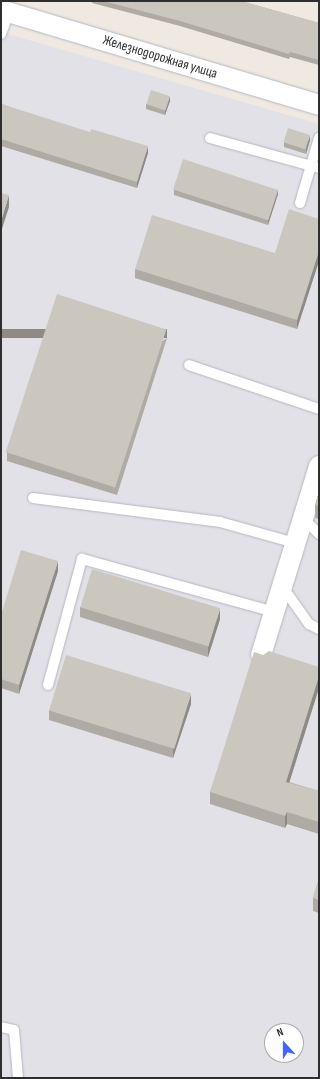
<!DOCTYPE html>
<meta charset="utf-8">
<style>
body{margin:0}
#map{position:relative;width:320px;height:1079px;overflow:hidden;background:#efe9e1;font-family:"Sofia Sans Condensed",sans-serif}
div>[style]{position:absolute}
.industrial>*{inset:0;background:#e3e1e8}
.roads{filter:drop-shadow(0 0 1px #b4b7c1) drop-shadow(0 0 1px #b4b7c1)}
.lane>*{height:10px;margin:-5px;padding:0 5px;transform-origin:5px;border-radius:5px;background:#fff}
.street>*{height:20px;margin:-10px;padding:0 10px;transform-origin:10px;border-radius:10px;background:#fff}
.wall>*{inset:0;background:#afaba4}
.shaded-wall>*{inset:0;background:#8e8b86;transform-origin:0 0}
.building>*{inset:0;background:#cbc7bf;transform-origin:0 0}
span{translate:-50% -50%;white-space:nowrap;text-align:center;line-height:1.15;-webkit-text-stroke:3px #fff;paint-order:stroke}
.street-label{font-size:14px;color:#2e2e2e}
.frame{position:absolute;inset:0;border:2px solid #2e2e2e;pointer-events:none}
.north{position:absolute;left:264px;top:1023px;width:40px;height:40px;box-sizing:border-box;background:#fff;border:1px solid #ababab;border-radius:50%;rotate:339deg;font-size:11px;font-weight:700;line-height:16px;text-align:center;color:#2e2e2e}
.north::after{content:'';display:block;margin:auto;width:14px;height:18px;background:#4264fb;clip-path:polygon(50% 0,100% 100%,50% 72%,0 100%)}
</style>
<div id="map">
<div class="industrial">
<div style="clip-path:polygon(evenodd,1px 32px,319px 124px,319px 1078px,1px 1078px,1px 32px,272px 1031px,296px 1031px,296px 1055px,272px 1055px,272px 1031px)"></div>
</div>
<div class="roads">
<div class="lane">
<div style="left:1px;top:34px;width:23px;rotate:-70deg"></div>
<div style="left:210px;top:138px;width:113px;rotate:15.4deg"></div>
<div style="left:300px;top:203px;width:68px;rotate:-73.7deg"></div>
<div style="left:189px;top:365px;width:137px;rotate:18.7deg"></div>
<div style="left:33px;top:498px;width:189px;rotate:7.3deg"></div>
<div style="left:220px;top:522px;width:78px;rotate:15.6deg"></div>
<div style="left:303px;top:518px;width:23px;rotate:45deg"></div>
<div style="left:282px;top:586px;width:47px;rotate:54.6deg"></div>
<div style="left:309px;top:624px;width:11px;rotate:27deg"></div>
<div style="left:48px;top:685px;width:131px;rotate:-74.9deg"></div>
<div style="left:82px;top:559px;width:199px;rotate:15.4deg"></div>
<div style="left:1px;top:1027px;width:13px;rotate:13deg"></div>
<div style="left:14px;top:1030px;width:48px;rotate:85.2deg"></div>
</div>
<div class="street">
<div style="left:1px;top:10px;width:332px;rotate:16.6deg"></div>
<div style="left:261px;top:655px;width:198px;rotate:-72.9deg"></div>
</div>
</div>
<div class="wall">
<div style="clip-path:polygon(92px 1px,241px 1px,319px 23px,319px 65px,290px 57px,289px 59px,180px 26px,92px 3px)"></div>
<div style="clip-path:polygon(170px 101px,165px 115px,146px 109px,146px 104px)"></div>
<div style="clip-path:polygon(1px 104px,148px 153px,137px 188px,1px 146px)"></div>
<div style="clip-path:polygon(310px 140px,306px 154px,284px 147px,284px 142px)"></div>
<div style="clip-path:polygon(174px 190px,278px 194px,268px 225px,174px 195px)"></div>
<div style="clip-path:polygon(319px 219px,319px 261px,297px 329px,135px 278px,135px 269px,275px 253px)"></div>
<div style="clip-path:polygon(167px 338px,117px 495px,7px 461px,7px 452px)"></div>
<div style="clip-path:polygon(319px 492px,319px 519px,315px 518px,315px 505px)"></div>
<div style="clip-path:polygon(58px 571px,19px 694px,1px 688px,1px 615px)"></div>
<div style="clip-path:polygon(80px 607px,220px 619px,208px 657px,80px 617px)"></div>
<div style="clip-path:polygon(263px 655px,319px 667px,319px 688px,289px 782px,319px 791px,319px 834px,287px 824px,285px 828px,210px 804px,210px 792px)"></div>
<div style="clip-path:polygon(191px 704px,173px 758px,49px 720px,49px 710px)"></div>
<div style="clip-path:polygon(319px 878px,319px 913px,313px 911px,313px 898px)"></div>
<div style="clip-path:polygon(319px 995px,319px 1016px,318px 1016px,318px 1003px)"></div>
</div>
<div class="shaded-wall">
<div style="clip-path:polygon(170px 96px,170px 101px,165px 115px,165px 110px)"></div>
<div style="clip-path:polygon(310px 135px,310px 140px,306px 154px,306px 149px)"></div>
<div style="clip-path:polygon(148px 146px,148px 153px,137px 188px,137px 182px)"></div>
<div style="clip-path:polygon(278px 189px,278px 194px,268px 225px,268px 220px)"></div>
<div style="clip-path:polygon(9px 195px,9px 207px,1px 232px,1px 221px)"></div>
<div style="clip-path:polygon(319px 251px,319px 261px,297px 329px,297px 320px)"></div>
<div style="left:167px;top:329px;width:9px;height:165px;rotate:90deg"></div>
<div style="clip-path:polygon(58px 561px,58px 571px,19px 694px,19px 685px)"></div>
<div style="clip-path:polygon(220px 609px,220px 619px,208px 657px,208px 647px)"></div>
<div style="clip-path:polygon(319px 676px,319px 688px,286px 793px,286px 782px)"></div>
<div style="clip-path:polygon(191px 694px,191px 704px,173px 758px,173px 749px)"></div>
<div style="clip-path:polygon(287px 812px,287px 824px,285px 828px,285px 816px)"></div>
</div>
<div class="building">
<div style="clip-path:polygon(103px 1px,241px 1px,319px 23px,319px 60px,290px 52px,289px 54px,180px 21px)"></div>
<div style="left:151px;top:90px;width:20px;height:15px;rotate:18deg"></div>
<div style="clip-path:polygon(1px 104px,90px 132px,91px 129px,148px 146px,137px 182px,1px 139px)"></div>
<div style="left:288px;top:128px;width:23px;height:15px;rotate:18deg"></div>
<div style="left:183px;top:159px;width:100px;height:32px;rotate:18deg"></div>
<div style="clip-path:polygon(1px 193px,9px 195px,1px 221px)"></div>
<div style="clip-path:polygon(289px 209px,319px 219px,319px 251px,297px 320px,135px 269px,152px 215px,275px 253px)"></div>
<div style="left:57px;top:294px;width:115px;height:166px;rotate:18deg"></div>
<div style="clip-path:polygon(319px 492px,319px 506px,315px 505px)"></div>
<div style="clip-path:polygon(21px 550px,58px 561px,19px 685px,1px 679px,1px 615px)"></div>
<div style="left:92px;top:569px;width:134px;height:40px;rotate:17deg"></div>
<div style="clip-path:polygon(269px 651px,319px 667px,319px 676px,286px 782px,319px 791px,319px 822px,287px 812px,285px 816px,210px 792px,254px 652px,263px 655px)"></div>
<div style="left:66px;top:655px;width:131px;height:58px;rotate:17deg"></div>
<div style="clip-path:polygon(319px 878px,319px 900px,313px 898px)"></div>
</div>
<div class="street-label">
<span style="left:160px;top:57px;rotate:17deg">Железнодорожная улица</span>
</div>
<div class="frame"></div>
<div class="north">N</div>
</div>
